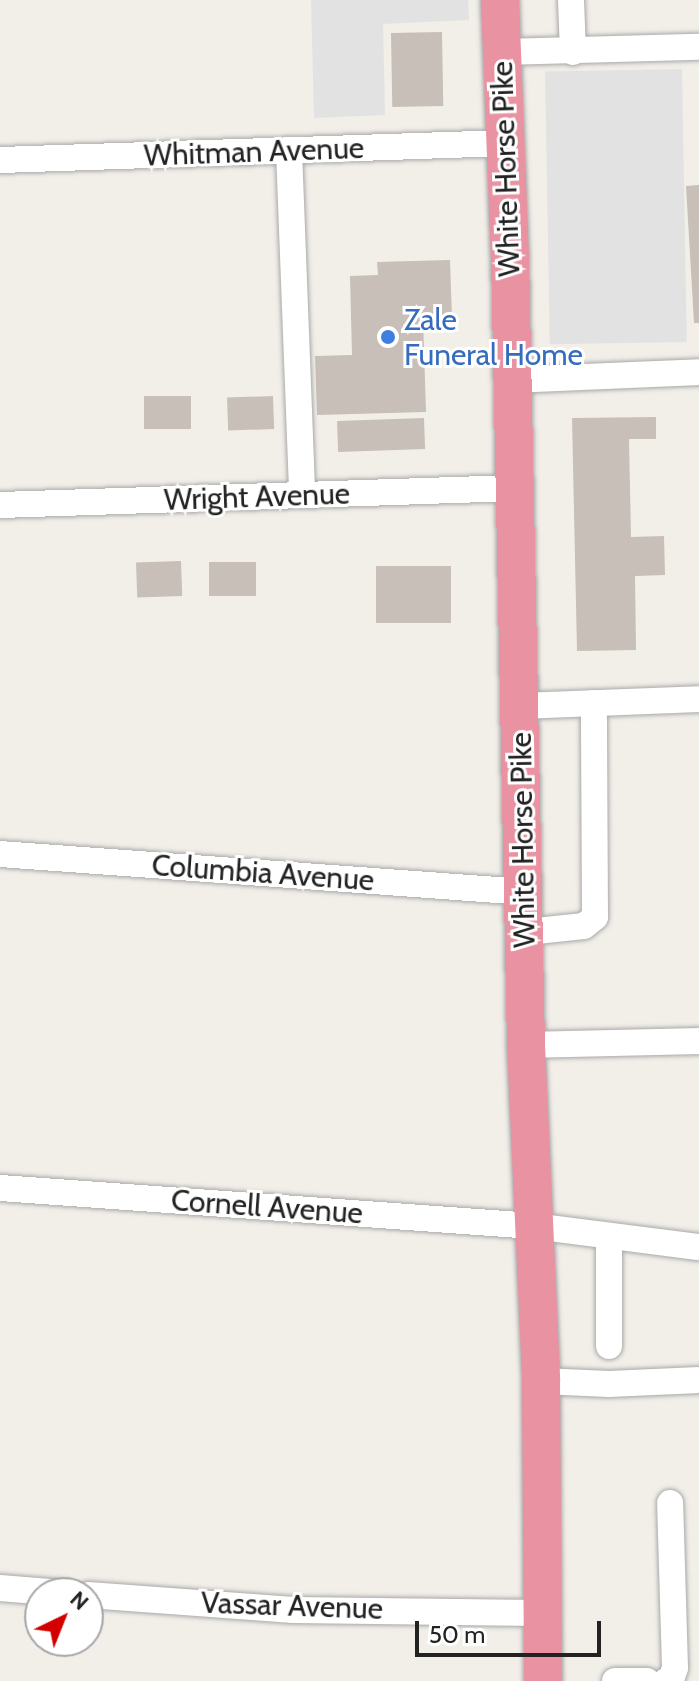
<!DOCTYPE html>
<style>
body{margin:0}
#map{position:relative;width:699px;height:1681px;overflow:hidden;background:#f2efe9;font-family:Cabin,sans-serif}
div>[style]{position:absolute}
.parking>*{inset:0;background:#e2e2e2;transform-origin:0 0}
.building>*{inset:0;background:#c7bfb8;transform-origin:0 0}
.roads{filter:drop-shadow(0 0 2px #a9a9a9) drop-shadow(0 0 2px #a9a9a9)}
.minor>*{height:26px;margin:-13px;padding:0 13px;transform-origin:13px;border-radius:13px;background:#fff}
.highway>*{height:38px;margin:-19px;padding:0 19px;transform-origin:19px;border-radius:19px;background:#e892a2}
.dots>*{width:22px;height:22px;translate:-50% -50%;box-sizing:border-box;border:4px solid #fff;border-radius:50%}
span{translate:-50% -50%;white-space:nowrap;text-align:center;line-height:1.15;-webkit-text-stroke:6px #fff;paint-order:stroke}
.street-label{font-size:30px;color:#222}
.shop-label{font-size:30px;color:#366cbe}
.left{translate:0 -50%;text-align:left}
.north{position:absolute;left:24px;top:1577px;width:80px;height:80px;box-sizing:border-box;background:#fff;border:2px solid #a7a7a7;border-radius:50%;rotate:43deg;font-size:22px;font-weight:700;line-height:32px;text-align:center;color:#222}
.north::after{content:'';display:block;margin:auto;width:28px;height:36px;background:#d40000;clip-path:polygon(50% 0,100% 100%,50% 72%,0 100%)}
.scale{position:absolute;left:415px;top:1621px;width:186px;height:36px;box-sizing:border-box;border:4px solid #222;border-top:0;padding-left:10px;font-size:24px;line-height:28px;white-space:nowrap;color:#222;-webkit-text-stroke:6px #fff;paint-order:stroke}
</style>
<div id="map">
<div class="parking">
<div style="clip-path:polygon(311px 0,468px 0,469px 20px,383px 24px,385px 115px,314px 118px)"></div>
<div style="left:682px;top:69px;width:273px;height:137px;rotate:89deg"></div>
</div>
<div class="building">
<div style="left:442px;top:32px;width:74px;height:51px;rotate:89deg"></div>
<div style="clip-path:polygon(699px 185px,699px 323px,694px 323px,686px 186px)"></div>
<div style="clip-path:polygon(450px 260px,452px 318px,423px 319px,426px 412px,317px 415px,315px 356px,352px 355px,350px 276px,378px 275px,377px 262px)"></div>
<div style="left:191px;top:396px;width:33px;height:47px;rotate:90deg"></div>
<div style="left:273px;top:396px;width:33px;height:46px;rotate:88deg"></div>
<div style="clip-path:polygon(656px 417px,656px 439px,629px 439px,631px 537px,664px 536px,665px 575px,635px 576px,636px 650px,577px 651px,572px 418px)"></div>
<div style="left:424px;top:418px;width:31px;height:87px;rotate:88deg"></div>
<div style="left:181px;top:561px;width:35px;height:45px;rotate:88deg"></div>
<div style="left:209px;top:562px;width:47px;height:34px"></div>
<div style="left:451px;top:566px;width:57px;height:75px;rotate:90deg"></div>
</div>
<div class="roads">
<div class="minor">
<div style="left:571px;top:0;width:52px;rotate:87.8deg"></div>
<div style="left:502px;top:52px;width:197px;rotate:-1.5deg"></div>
<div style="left:289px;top:151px;width:344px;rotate:87.8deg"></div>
<div style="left:0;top:160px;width:507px;rotate:-1.92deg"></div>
<div style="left:512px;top:380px;width:187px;rotate:-2.4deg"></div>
<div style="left:0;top:505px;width:514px;rotate:-1.89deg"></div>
<div style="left:520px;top:706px;width:179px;rotate:-2.2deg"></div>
<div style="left:0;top:854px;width:526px;rotate:4.14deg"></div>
<div style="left:527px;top:932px;width:57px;rotate:-6deg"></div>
<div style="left:584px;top:926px;width:14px;rotate:-39deg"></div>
<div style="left:595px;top:917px;width:214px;rotate:-90.3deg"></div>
<div style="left:526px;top:1045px;width:173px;rotate:-1.3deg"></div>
<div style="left:0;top:1188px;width:535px;rotate:4.07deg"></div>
<div style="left:534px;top:1226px;width:166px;rotate:7.3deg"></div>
<div style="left:609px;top:1237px;width:109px;rotate:90deg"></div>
<div style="left:541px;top:1381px;width:68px;rotate:2.5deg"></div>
<div style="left:609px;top:1384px;width:90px;rotate:-2.5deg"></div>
<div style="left:0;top:1588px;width:62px;rotate:4.6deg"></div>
<div style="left:88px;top:1595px;width:206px;rotate:4.2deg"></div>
<div style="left:293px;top:1610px;width:251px;rotate:0.7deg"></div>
<div style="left:615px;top:1681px;width:32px"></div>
<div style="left:666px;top:1681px;width:5px;rotate:-11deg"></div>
<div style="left:671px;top:1680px;width:13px;rotate:-72deg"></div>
<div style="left:675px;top:1668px;width:165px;rotate:-91.7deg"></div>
</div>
<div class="highway">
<div style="left:500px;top:0;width:255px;rotate:87.8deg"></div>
<div style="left:510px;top:255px;width:790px;rotate:88.84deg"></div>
<div style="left:526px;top:1045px;width:336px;rotate:87.4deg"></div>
<div style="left:541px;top:1381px;width:300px;rotate:89.6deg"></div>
</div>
</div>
<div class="dots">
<div style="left:388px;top:337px;background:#3f7fe0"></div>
</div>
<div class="street-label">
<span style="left:254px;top:152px;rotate:-2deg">Whitman Avenue</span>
<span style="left:506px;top:169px;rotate:-92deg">White Horse Pike</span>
<span style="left:257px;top:497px;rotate:-2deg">Wright Avenue</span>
<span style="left:523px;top:840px;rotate:-91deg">White Horse Pike</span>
<span style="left:263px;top:873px;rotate:4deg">Columbia Avenue</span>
<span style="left:267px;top:1207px;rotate:4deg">Cornell Avenue</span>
<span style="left:292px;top:1606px;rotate:2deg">Vassar Avenue</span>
</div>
<div class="shop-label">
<span class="left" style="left:404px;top:337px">Zale<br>Funeral Home</span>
</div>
<div class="north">N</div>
<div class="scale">50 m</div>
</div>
